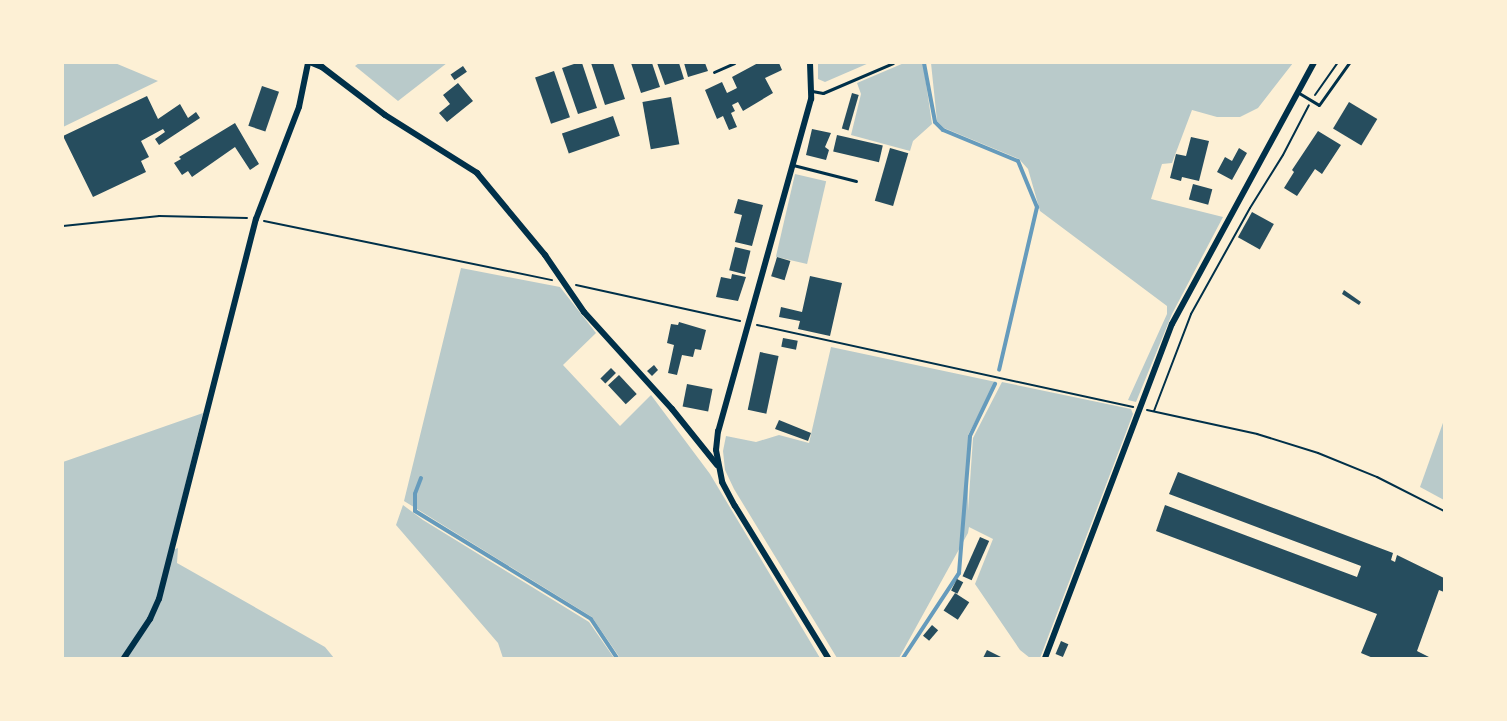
<!DOCTYPE html>
<style>
body{margin:0}
#map{position:relative;width:1507px;height:721px;overflow:hidden;background:#fdf0d5;font-family:Montserrat,sans-serif}
div>[style]{position:absolute}
.green>*{inset:0;background:#b9caca;transform-origin:0 0}
.stream>*{height:4px;margin:-2px;padding:0 2px;transform-origin:2px;border-radius:2px;background:#669bbc}
.building>*{inset:0;background:#264d5e;transform-origin:0 0}
.path>*{height:2px;margin:-1px;padding:0 1px;transform-origin:1px;border-radius:1px;background:#003049}
.service>*{height:3px;margin:-1.5px;padding:0 1.5px;transform-origin:1.5px;border-radius:1.5px;background:#003049}
.minor>*{height:6px;margin:-3px;padding:0 3px;transform-origin:3px;border-radius:3px;background:#003049}
span{translate:-50% -50%;white-space:nowrap;text-align:center;line-height:1.15;-webkit-text-stroke:4.5px #fdf0d5;paint-order:stroke}
.frame{position:absolute;inset:0;border:64px solid #fdf0d5;pointer-events:none}
</style>
<div id="map">
<div class="green">
<div style="clip-path:polygon(63px 63px,115px 63px,158px 81px,63px 127px)"></div>
<div style="clip-path:polygon(359px 63px,447px 63px,398px 101px,355px 66px)"></div>
<div style="clip-path:polygon(818px 63px,869px 63px,825px 82px,818px 79px)"></div>
<div style="clip-path:polygon(904px 63px,923px 63px,932px 124px,913px 141px,910px 151px,851px 135px,861px 94px,857px 83px)"></div>
<div style="clip-path:polygon(931px 63px,1293px 63px,1258px 108px,1240px 117px,1217px 117px,1192px 110px,1172px 163px,1162px 164px,1151px 199px,1223px 217px,1172px 314px,1136px 402px,1128px 400px,1167px 314px,1167px 306px,1040px 211px,1028px 169px,1019px 159px,944px 128px,937px 121px)"></div>
<div style="left:795px;top:174px;width:32px;height:85px;rotate:13deg"></div>
<div style="clip-path:polygon(461px 268px,560px 287px,596px 333px,563px 365px,620px 426px,651px 395px,710px 474px,820px 658px,620px 658px,592px 617px,404px 501px)"></div>
<div style="clip-path:polygon(831px 347px,996px 382px,968px 435px,968px 511px,973px 438px,1002px 382px,1131px 409px,1133px 414px,1040px 658px,1030px 658px,1020px 650px,975px 584px,993px 539px,969px 527px,968px 533px,899px 658px,837px 658px,734px 489px,725px 470px,723px 451px,726px 436px,756px 442px,779px 435px,809px 443px)"></div>
<div style="clip-path:polygon(203px 413px,169px 551px,178px 548px,177px 563px,325px 647px,334px 658px,63px 658px,63px 462px)"></div>
<div style="clip-path:polygon(1444px 420px,1444px 500px,1420px 487px)"></div>
<div style="clip-path:polygon(403px 505px,423px 520px,589px 622px,614px 658px,503px 658px,498px 643px,396px 525px)"></div>
</div>
<div class="stream">
<div style="left:924px;top:63px;width:60px;rotate:79.4deg"></div>
<div style="left:935px;top:122px;width:11px;rotate:45deg"></div>
<div style="left:943px;top:130px;width:81px;rotate:22.5deg"></div>
<div style="left:1018px;top:161px;width:50px;rotate:67.6deg"></div>
<div style="left:1037px;top:207px;width:167px;rotate:103.1deg"></div>
<div style="left:421px;top:478px;width:17px;rotate:111deg"></div>
<div style="left:415px;top:494px;width:17px;rotate:90deg"></div>
<div style="left:415px;top:511px;width:206px;rotate:31.5deg"></div>
<div style="left:591px;top:619px;width:47px;rotate:56.3deg"></div>
<div style="left:903px;top:658px;width:102px;rotate:-56.6deg"></div>
<div style="left:959px;top:573px;width:137px;rotate:-85.4deg"></div>
<div style="left:970px;top:436px;width:58px;rotate:-64.3deg"></div>
</div>
<div class="building">
<div style="clip-path:polygon(577px 63px,582px 63px,597px 108px,578px 114px,562px 68px)"></div>
<div style="clip-path:polygon(591px 63px,613px 63px,625px 99px,605px 105px)"></div>
<div style="clip-path:polygon(631px 63px,652px 63px,660px 87px,641px 93px)"></div>
<div style="clip-path:polygon(657px 63px,679px 63px,684px 79px,665px 85px)"></div>
<div style="clip-path:polygon(684px 63px,705px 63px,708px 71px,688px 77px)"></div>
<div style="clip-path:polygon(758px 63px,779px 63px,782px 70px,765px 78px,773px 93px,743px 111px,738px 102px,732px 105px,735px 111px,731px 113px,737px 127px,729px 130px,723px 116px,717px 119px,705px 90px,722px 82px,727px 93px,737px 88px,732px 77px)"></div>
<div style="left:463px;top:66px;width:7px;height:15px;rotate:56deg"></div>
<div style="left:554px;top:71px;width:49px;height:20px;rotate:71deg"></div>
<div style="clip-path:polygon(458px 83px,473px 101px,447px 122px,439px 113px,450px 104px,443px 95px)"></div>
<div style="left:262px;top:86px;width:18px;height:42px;rotate:19deg"></div>
<div style="left:852px;top:93px;width:7px;height:37px;rotate:16deg"></div>
<div style="clip-path:polygon(147px 96px,158px 119px,180px 104px,188px 118px,196px 112px,200px 118px,159px 145px,155px 139px,165px 132px,163px 129px,141px 141px,149px 157px,141px 161px,146px 172px,93px 197px,63px 136px)"></div>
<div style="left:671px;top:97px;width:48px;height:29px;rotate:80deg"></div>
<div style="left:1349px;top:102px;width:33px;height:31px;rotate:31deg"></div>
<div style="left:613px;top:116px;width:21px;height:54px;rotate:71deg"></div>
<div style="clip-path:polygon(235px 123px,259px 164px,250px 170px,235px 147px,192px 177px,188px 171px,182px 175px,174px 163px,181px 159px,179px 157px)"></div>
<div style="clip-path:polygon(812px 129px,831px 133px,825px 147px,829px 150px,826px 160px,806px 155px)"></div>
<div style="clip-path:polygon(1318px 131px,1341px 145px,1322px 174px,1315px 169px,1297px 196px,1284px 188px,1294px 172px,1292px 170px)"></div>
<div style="left:837px;top:135px;width:47px;height:17px;rotate:13deg"></div>
<div style="clip-path:polygon(1191px 137px,1209px 141px,1199px 181px,1182px 177px,1181px 181px,1170px 178px,1176px 154px,1186px 156px)"></div>
<div style="left:890px;top:148px;width:19px;height:55px;rotate:16deg"></div>
<div style="clip-path:polygon(1239px 148px,1247px 153px,1232px 180px,1217px 172px,1225px 157px,1232px 161px)"></div>
<div style="left:1193px;top:184px;width:20px;height:16px;rotate:15deg"></div>
<div style="clip-path:polygon(738px 199px,763px 205px,752px 246px,735px 242px,742px 215px,734px 213px)"></div>
<div style="left:1252px;top:212px;width:25px;height:29px;rotate:29deg"></div>
<div style="left:735px;top:247px;width:16px;height:24px;rotate:14deg"></div>
<div style="left:777px;top:257px;width:14px;height:20px;rotate:17deg"></div>
<div style="clip-path:polygon(732px 274px,746px 277px,738px 301px,716px 297px,721px 277px,731px 279px)"></div>
<div style="clip-path:polygon(810px 276px,842px 283px,830px 336px,798px 329px,800px 321px,779px 317px,781px 307px,802px 312px)"></div>
<div style="clip-path:polygon(1344px 290px,1361px 302px,1359px 305px,1342px 294px)"></div>
<div style="clip-path:polygon(679px 322px,706px 330px,701px 350px,695px 349px,693px 357px,682px 355px,677px 375px,668px 373px,674px 345px,667px 343px,671px 324px,678px 325px)"></div>
<div style="left:783px;top:338px;width:15px;height:9px;rotate:11deg"></div>
<div style="left:760px;top:352px;width:19px;height:59px;rotate:12deg"></div>
<div style="clip-path:polygon(654px 365px,658px 370px,652px 376px,647px 371px)"></div>
<div style="left:611px;top:368px;width:7px;height:15px;rotate:45deg"></div>
<div style="left:619px;top:375px;width:26px;height:15px;rotate:47deg"></div>
<div style="left:687px;top:384px;width:26px;height:23px;rotate:11deg"></div>
<div style="clip-path:polygon(779px 420px,811px 433px,808px 441px,775px 429px)"></div>
<div style="clip-path:polygon(1178px 472px,1393px 553px,1391px 560px,1395px 562px,1397px 555px,1444px 578px,1444px 592px,1439px 590px,1417px 651px,1431px 658px,1373px 658px,1361px 653px,1377px 614px,1156px 531px,1165px 505px,1357px 577px,1361px 566px,1169px 494px)"></div>
<div style="left:980px;top:537px;width:10px;height:43px;rotate:24deg"></div>
<div style="left:957px;top:579px;width:7px;height:13px;rotate:27deg"></div>
<div style="left:955px;top:593px;width:17px;height:21px;rotate:33deg"></div>
<div style="left:932px;top:625px;width:8px;height:14px;rotate:40deg"></div>
<div style="left:1061px;top:641px;width:8px;height:14px;rotate:23deg"></div>
<div style="clip-path:polygon(987px 650px,1003px 658px,983px 658px)"></div>
</div>
<div class="path">
<div style="left:1315px;top:95px;width:39px;rotate:-55deg"></div>
<div style="left:264px;top:221px;width:294px;rotate:11.6deg"></div>
<div style="left:63px;top:226px;width:97px;rotate:-5.9deg"></div>
<div style="left:159px;top:216px;width:88px;rotate:1.3deg"></div>
<div style="left:576px;top:285px;width:168px;rotate:12.4deg"></div>
<div style="left:757px;top:325px;width:385px;rotate:12.3deg"></div>
<div style="left:1147px;top:410px;width:113px;rotate:12.3deg"></div>
<div style="left:1257px;top:434px;width:64px;rotate:17.3deg"></div>
<div style="left:1318px;top:453px;width:64px;rotate:22.1deg"></div>
<div style="left:1377px;top:477px;width:75px;rotate:26.9deg"></div>
<div style="left:1154px;top:411px;width:104px;rotate:-69.1deg"></div>
<div style="left:1191px;top:314px;width:121px;rotate:-60.9deg"></div>
<div style="left:1250px;top:208px;width:62px;rotate:-58.1deg"></div>
<div style="left:1283px;top:155px;width:56px;rotate:-62.5deg"></div>
</div>
<div class="service">
<div style="left:714px;top:72px;width:22px;rotate:-24deg"></div>
<div style="left:812px;top:91px;width:11px;rotate:10deg"></div>
<div style="left:823px;top:93px;width:76px;rotate:-23.2deg"></div>
<div style="left:1299px;top:93px;width:23px;rotate:31deg"></div>
<div style="left:1319px;top:105px;width:52px;rotate:-54.5deg"></div>
<div style="left:793px;top:165px;width:65px;rotate:14.3deg"></div>
</div>
<div class="minor">
<div style="left:312px;top:63px;width:11px;rotate:22deg"></div>
<div style="left:322px;top:67px;width:79px;rotate:37.3deg"></div>
<div style="left:385px;top:115px;width:109px;rotate:32.2deg"></div>
<div style="left:477px;top:173px;width:107px;rotate:50.3deg"></div>
<div style="left:545px;top:255px;width:69px;rotate:55.6deg"></div>
<div style="left:584px;top:312px;width:131px;rotate:47.8deg"></div>
<div style="left:672px;top:409px;width:72px;rotate:51.2deg"></div>
<div style="left:810px;top:63px;width:36px;rotate:88deg"></div>
<div style="left:811px;top:99px;width:345px;rotate:105.6deg"></div>
<div style="left:718px;top:431px;width:19px;rotate:96deg"></div>
<div style="left:716px;top:450px;width:33px;rotate:79deg"></div>
<div style="left:722px;top:482px;width:27px;rotate:62deg"></div>
<div style="left:735px;top:506px;width:178px;rotate:58.5deg"></div>
<div style="left:124px;top:658px;width:47px;rotate:-56.3deg"></div>
<div style="left:150px;top:619px;width:22px;rotate:-66deg"></div>
<div style="left:159px;top:599px;width:392px;rotate:-75.7deg"></div>
<div style="left:256px;top:219px;width:120px;rotate:-69deg"></div>
<div style="left:299px;top:107px;width:45px;rotate:-78.4deg"></div>
<div style="left:1045px;top:658px;width:357px;rotate:-69.2deg"></div>
<div style="left:1172px;top:324px;width:297px;rotate:-61.5deg"></div>
</div>
<div class="frame"></div>
</div>
